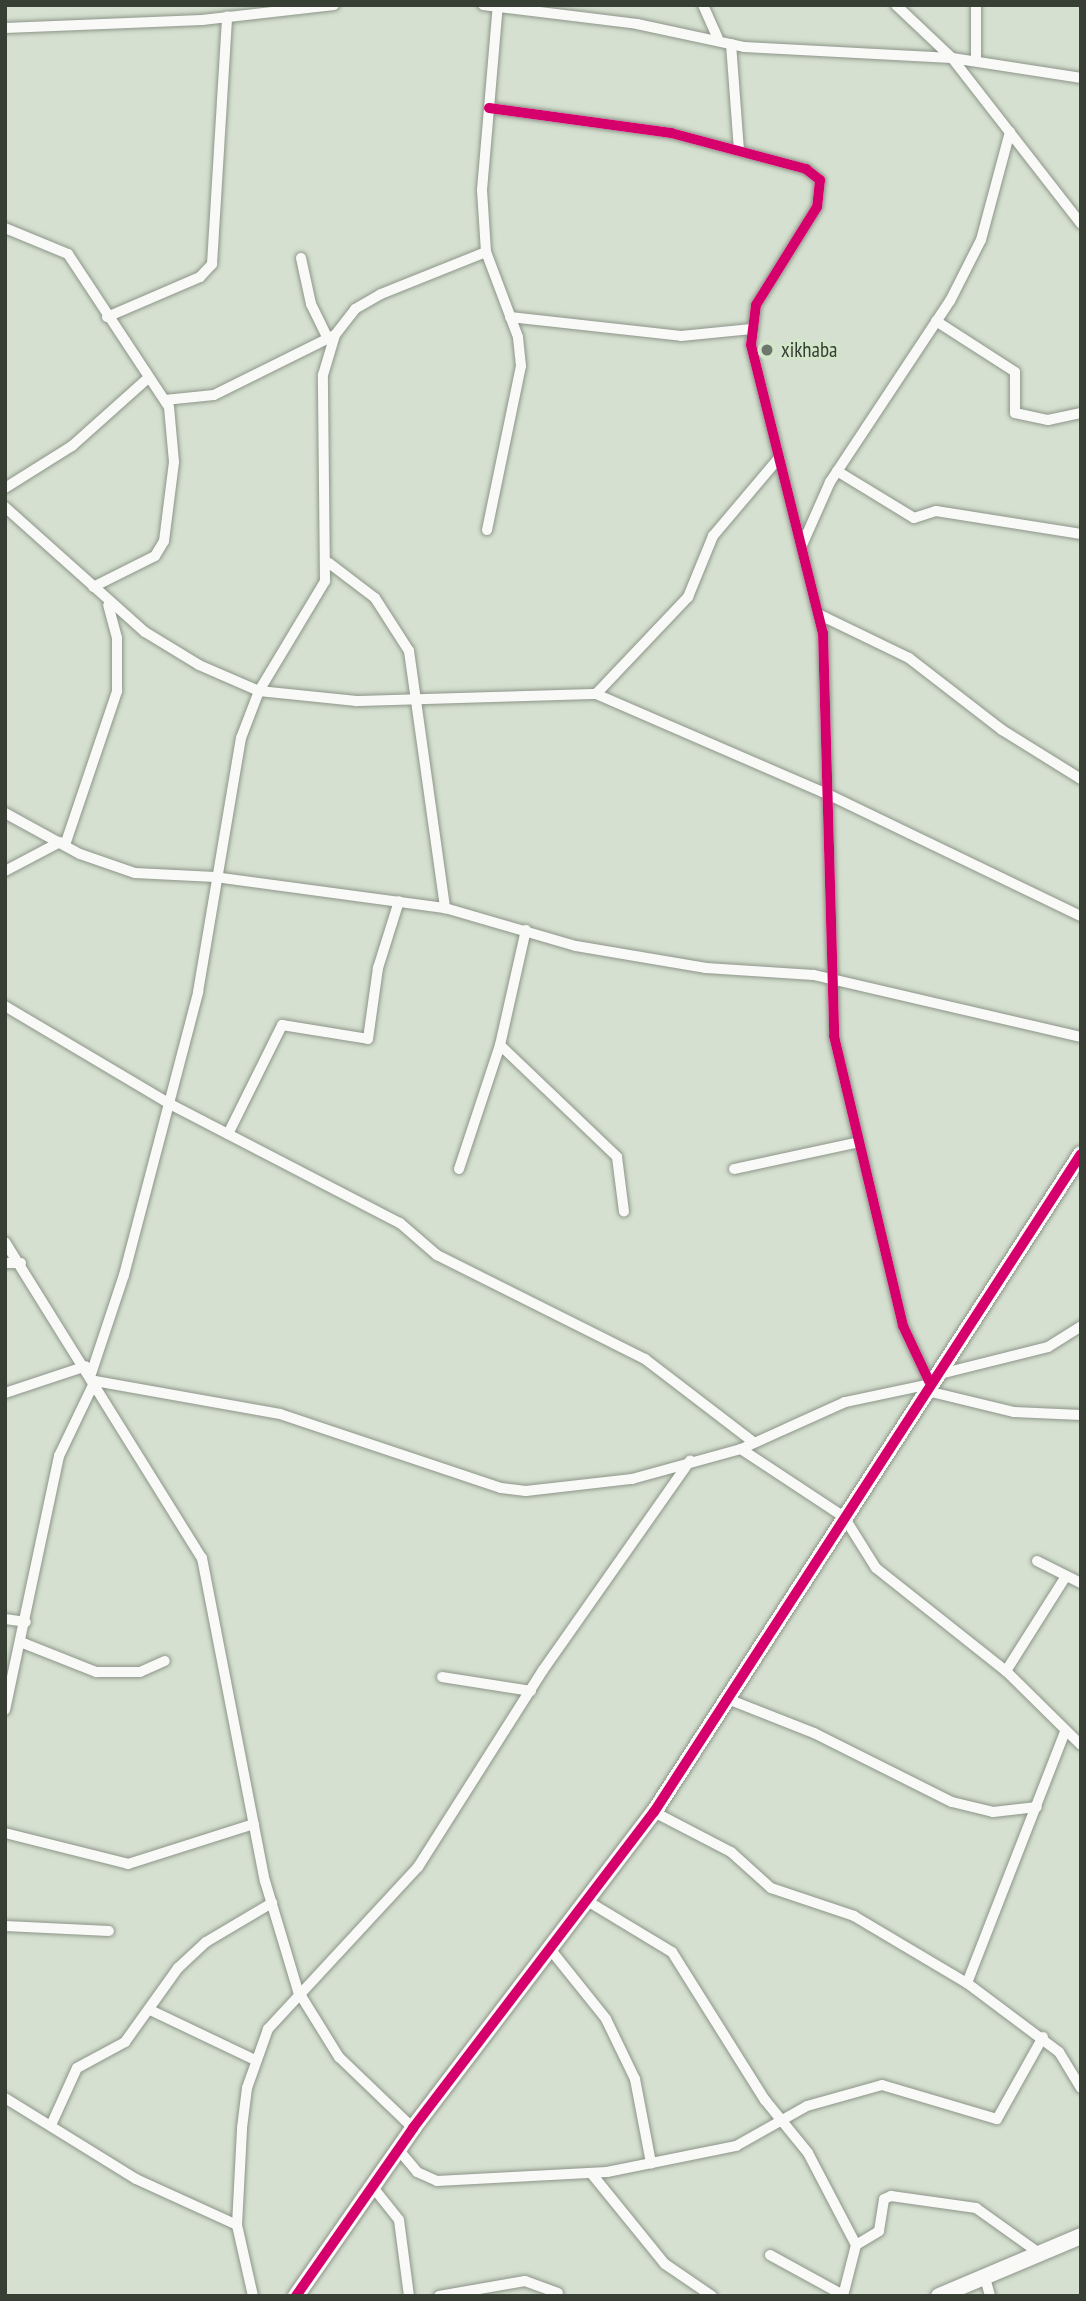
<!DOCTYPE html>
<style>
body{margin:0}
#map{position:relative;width:1086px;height:2301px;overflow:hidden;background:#d5e0d0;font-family:"PT Sans Narrow",sans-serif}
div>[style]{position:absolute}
.roads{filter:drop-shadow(0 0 2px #8d9589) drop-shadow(0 0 2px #8d9589)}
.street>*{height:10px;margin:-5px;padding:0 5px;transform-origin:5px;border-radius:5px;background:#f9faf8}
.secondary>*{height:16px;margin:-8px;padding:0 8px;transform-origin:8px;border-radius:8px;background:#f9faf8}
.cycleway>*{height:10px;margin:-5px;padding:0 5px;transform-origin:5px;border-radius:5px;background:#d6006c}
.dots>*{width:19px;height:19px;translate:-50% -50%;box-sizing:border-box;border:4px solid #d2e6ca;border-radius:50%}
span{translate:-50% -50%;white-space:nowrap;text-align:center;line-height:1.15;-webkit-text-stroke:5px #d2e6ca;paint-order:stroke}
.poi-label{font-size:21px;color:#373f34}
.left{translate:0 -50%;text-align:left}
.frame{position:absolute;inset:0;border:7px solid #373f34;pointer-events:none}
</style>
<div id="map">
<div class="roads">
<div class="street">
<div style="left:483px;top:5px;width:155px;rotate:7deg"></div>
<div style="left:637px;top:24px;width:109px;rotate:12.1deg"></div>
<div style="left:744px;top:47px;width:208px;rotate:3deg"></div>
<div style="left:952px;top:58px;width:131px;rotate:8.8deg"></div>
<div style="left:703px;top:5px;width:36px;rotate:66deg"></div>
<div style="left:896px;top:5px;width:77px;rotate:43.4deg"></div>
<div style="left:952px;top:58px;width:210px;rotate:52.1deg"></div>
<div style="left:976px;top:5px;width:56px;rotate:90deg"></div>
<div style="left:5px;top:28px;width:197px;rotate:-2.3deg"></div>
<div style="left:202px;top:20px;width:133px;rotate:-6.5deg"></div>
<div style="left:731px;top:44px;width:107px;rotate:85.7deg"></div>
<div style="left:489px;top:108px;width:184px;rotate:7.8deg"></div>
<div style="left:671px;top:133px;width:140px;rotate:14.9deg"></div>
<div style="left:806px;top:169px;width:18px;rotate:38deg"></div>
<div style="left:820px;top:180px;width:27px;rotate:96deg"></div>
<div style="left:817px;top:207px;width:115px;rotate:121.9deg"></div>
<div style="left:756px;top:305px;width:40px;rotate:97.1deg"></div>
<div style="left:751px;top:345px;width:297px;rotate:76deg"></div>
<div style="left:823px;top:633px;width:403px;rotate:88.4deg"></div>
<div style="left:834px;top:1036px;width:298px;rotate:76.6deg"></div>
<div style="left:903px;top:1326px;width:61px;rotate:64.7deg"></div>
<div style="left:5px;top:228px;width:68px;rotate:22.4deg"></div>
<div style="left:68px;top:254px;width:183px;rotate:56.6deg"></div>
<div style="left:169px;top:407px;width:55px;rotate:84.8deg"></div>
<div style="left:174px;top:462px;width:80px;rotate:97.2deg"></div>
<div style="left:164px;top:541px;width:17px;rotate:121deg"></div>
<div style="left:155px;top:556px;width:69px;rotate:153.4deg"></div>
<div style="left:301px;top:258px;width:47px;rotate:77.7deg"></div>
<div style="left:311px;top:304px;width:39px;rotate:64deg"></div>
<div style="left:107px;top:317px;width:101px;rotate:-23.3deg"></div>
<div style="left:200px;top:277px;width:18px;rotate:-47deg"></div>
<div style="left:212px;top:264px;width:248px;rotate:-86.5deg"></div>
<div style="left:510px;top:317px;width:172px;rotate:6.3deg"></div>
<div style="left:681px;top:336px;width:71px;rotate:-5.6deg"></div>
<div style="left:936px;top:321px;width:94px;rotate:32.8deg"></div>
<div style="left:1015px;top:372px;width:41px;rotate:90deg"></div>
<div style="left:1015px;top:413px;width:34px;rotate:12deg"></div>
<div style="left:1048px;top:420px;width:34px;rotate:-12deg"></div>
<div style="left:165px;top:400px;width:49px;rotate:-5.8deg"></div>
<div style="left:214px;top:395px;width:135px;rotate:-26.4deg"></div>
<div style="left:837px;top:471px;width:90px;rotate:31.4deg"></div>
<div style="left:914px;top:518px;width:23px;rotate:-18deg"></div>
<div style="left:936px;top:511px;width:147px;rotate:9deg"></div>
<div style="left:5px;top:488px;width:79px;rotate:-32.1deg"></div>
<div style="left:72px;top:446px;width:101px;rotate:-41.8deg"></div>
<div style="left:5px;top:507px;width:188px;rotate:41.8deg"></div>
<div style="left:145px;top:632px;width:63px;rotate:31.4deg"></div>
<div style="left:199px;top:665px;width:65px;rotate:23.4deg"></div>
<div style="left:259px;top:691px;width:98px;rotate:5.9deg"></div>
<div style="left:356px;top:701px;width:240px;rotate:-1.7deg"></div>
<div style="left:596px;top:694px;width:247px;rotate:23.4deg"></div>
<div style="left:823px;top:792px;width:286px;rotate:25.7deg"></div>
<div style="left:487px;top:530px;width:167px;rotate:-78.3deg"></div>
<div style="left:521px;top:366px;width:29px;rotate:-96deg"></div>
<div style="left:518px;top:337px;width:91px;rotate:-110.6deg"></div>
<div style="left:486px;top:252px;width:62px;rotate:-93.7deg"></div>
<div style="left:482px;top:190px;width:186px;rotate:-85.1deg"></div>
<div style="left:803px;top:543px;width:67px;rotate:-66.1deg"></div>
<div style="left:830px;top:482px;width:217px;rotate:-56.5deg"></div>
<div style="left:950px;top:301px;width:68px;rotate:-63.1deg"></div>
<div style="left:981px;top:240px;width:112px;rotate:-75deg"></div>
<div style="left:329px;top:563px;width:58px;rotate:37.3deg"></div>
<div style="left:375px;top:598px;width:63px;rotate:57.3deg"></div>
<div style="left:409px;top:651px;width:260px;rotate:82deg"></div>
<div style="left:820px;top:615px;width:99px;rotate:25.8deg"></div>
<div style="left:909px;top:658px;width:118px;rotate:37.7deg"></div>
<div style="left:1002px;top:730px;width:93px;rotate:31.8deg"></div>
<div style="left:596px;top:694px;width:134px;rotate:-46.5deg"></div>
<div style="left:688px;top:597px;width:66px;rotate:-67.7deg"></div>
<div style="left:713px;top:536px;width:102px;rotate:-49.8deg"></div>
<div style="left:5px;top:813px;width:85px;rotate:28.7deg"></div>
<div style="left:80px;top:854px;width:58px;rotate:19.1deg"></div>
<div style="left:135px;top:873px;width:80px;rotate:2.9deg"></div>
<div style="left:215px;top:877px;width:232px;rotate:7.7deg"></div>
<div style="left:445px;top:908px;width:136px;rotate:16.2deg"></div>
<div style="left:576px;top:946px;width:132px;rotate:9.6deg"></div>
<div style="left:706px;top:968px;width:108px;rotate:3.7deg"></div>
<div style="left:814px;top:975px;width:274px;rotate:13.1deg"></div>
<div style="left:65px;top:845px;width:163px;rotate:-71.3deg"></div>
<div style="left:117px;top:691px;width:53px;rotate:-90deg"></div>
<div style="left:117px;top:638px;width:34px;rotate:-105deg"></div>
<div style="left:5px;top:871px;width:62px;rotate:-27.8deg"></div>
<div style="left:5px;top:1006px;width:192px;rotate:30.7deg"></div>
<div style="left:170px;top:1104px;width:259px;rotate:27.4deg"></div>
<div style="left:400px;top:1223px;width:49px;rotate:40.9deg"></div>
<div style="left:437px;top:1255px;width:233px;rotate:26.6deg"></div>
<div style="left:645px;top:1359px;width:136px;rotate:37.5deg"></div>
<div style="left:500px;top:1045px;width:162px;rotate:43.7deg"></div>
<div style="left:617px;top:1157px;width:55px;rotate:82.7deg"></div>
<div style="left:228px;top:1134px;width:122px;rotate:-63.6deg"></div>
<div style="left:282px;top:1025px;width:87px;rotate:9.2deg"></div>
<div style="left:368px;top:1039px;width:72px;rotate:-82deg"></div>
<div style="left:378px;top:968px;width:70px;rotate:-72.6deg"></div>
<div style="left:459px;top:1169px;width:131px;rotate:-71.7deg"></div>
<div style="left:500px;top:1045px;width:118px;rotate:-77.3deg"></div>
<div style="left:734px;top:1169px;width:124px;rotate:-12.1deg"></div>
<div style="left:5px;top:1242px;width:372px;rotate:58.1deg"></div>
<div style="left:202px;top:1558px;width:329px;rotate:79deg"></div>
<div style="left:265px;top:1881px;width:115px;rotate:73.3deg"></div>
<div style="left:298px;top:1991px;width:78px;rotate:58.2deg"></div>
<div style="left:339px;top:2057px;width:103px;rotate:43.8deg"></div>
<div style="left:5px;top:1263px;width:16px"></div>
<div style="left:91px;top:1374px;width:104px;rotate:-71.6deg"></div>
<div style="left:124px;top:1275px;width:293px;rotate:-75.3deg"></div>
<div style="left:198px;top:992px;width:258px;rotate:-80.4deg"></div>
<div style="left:241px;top:738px;width:50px;rotate:-69deg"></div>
<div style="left:259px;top:691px;width:128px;rotate:-59deg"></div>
<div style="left:325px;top:581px;width:206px;rotate:-90.6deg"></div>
<div style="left:323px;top:375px;width:42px;rotate:-73.3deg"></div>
<div style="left:335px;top:335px;width:33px;rotate:-52deg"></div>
<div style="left:355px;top:309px;width:30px;rotate:-30deg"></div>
<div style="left:381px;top:294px;width:113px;rotate:-21.8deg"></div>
<div style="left:936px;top:1375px;width:115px;rotate:-14deg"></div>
<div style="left:1048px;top:1347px;width:39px;rotate:-32deg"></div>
<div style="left:923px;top:1390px;width:94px;rotate:13.6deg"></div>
<div style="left:1014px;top:1412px;width:67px;rotate:2.6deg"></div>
<div style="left:5px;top:1393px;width:85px;rotate:-18.4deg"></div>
<div style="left:741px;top:1449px;width:123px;rotate:33.4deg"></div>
<div style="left:844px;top:1517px;width:60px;rotate:57.9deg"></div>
<div style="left:876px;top:1568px;width:166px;rotate:38.4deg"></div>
<div style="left:1006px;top:1671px;width:105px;rotate:44.6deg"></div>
<div style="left:1037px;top:1561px;width:49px;rotate:26.6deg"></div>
<div style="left:5px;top:1619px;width:21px;rotate:8deg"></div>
<div style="left:23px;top:1643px;width:79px;rotate:21.7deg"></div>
<div style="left:96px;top:1672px;width:44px"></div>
<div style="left:140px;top:1672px;width:27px;rotate:-24deg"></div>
<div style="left:1006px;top:1671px;width:112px;rotate:-57.7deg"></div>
<div style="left:442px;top:1677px;width:90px;rotate:8.9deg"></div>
<div style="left:725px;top:1698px;width:96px;rotate:21.5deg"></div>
<div style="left:814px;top:1733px;width:154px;rotate:26.6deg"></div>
<div style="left:952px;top:1802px;width:42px;rotate:13.7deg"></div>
<div style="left:993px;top:1812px;width:44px;rotate:-6.5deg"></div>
<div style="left:5px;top:1710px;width:260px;rotate:-78deg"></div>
<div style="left:59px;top:1456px;width:83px;rotate:-64.4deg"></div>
<div style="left:95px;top:1381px;width:188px;rotate:10.1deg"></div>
<div style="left:280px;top:1414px;width:233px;rotate:18.5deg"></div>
<div style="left:501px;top:1488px;width:25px;rotate:7deg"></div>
<div style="left:526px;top:1491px;width:107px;rotate:-6.5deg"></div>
<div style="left:632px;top:1479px;width:113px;rotate:-15.4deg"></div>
<div style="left:741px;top:1449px;width:114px;rotate:-24.3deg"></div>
<div style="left:845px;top:1402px;width:83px;rotate:-11.9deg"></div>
<div style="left:654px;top:1812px;width:87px;rotate:27.5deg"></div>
<div style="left:731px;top:1852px;width:54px;rotate:42deg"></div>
<div style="left:771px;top:1888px;width:88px;rotate:18.6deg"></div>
<div style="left:854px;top:1916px;width:131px;rotate:30.7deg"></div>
<div style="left:967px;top:1983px;width:115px;rotate:36.9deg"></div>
<div style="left:1059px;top:2052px;width:42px;rotate:58.6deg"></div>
<div style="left:5px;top:1833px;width:127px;rotate:14.1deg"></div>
<div style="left:128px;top:1864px;width:132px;rotate:-17.6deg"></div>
<div style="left:589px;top:1902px;width:97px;rotate:31.1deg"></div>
<div style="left:672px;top:1952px;width:175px;rotate:57.9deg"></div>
<div style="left:765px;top:2100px;width:68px;rotate:50.9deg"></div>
<div style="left:808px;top:2153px;width:104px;rotate:62.4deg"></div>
<div style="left:856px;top:2245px;width:53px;rotate:104.3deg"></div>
<div style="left:5px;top:1926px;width:104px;rotate:2.8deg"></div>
<div style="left:550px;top:1949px;width:90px;rotate:51.3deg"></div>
<div style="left:606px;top:2019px;width:67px;rotate:64.2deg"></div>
<div style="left:635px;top:2079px;width:86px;rotate:79.2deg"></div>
<div style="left:967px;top:1983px;width:270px;rotate:-68.7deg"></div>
<div style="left:150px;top:2010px;width:116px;rotate:25.5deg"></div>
<div style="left:5px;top:2098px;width:154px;rotate:31.7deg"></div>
<div style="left:136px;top:2179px;width:111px;rotate:24.5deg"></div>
<div style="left:52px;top:2123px;width:60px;rotate:-65.6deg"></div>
<div style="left:77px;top:2068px;width:55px;rotate:-28.4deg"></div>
<div style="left:125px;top:2042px;width:91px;rotate:-54.4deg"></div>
<div style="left:178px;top:1968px;width:38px;rotate:-43deg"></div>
<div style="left:206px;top:1942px;width:77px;rotate:-30.6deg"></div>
<div style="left:398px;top:2149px;width:30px;rotate:50deg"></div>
<div style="left:417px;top:2172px;width:22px;rotate:24deg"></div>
<div style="left:437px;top:2181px;width:170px;rotate:-3deg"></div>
<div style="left:607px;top:2172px;width:132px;rotate:-11.4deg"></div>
<div style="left:736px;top:2146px;width:81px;rotate:-29.4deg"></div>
<div style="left:807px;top:2106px;width:78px;rotate:-15.6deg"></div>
<div style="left:882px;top:2085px;width:120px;rotate:16.5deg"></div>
<div style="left:997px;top:2119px;width:94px;rotate:-60.7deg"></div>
<div style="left:591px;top:2173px;width:117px;rotate:50.9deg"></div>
<div style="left:665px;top:2264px;width:57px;rotate:34.2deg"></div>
<div style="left:372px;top:2186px;width:43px;rotate:51.5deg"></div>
<div style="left:399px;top:2220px;width:77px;rotate:82.5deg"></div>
<div style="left:856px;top:2245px;width:27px;rotate:-31deg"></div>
<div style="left:879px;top:2231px;width:32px;rotate:-81deg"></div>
<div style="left:884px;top:2199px;width:8px;rotate:-23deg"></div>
<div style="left:891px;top:2196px;width:86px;rotate:8deg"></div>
<div style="left:976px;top:2208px;width:77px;rotate:35.5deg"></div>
<div style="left:770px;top:2255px;width:83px;rotate:28.7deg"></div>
<div style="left:985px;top:2278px;width:19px;rotate:74deg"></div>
<div style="left:253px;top:2296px;width:73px;rotate:-102.7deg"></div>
<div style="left:237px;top:2225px;width:97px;rotate:-87deg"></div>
<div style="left:242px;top:2128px;width:40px;rotate:-82.9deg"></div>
<div style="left:247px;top:2088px;width:63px;rotate:-70.4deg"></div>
<div style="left:268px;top:2029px;width:221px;rotate:-47.2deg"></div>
<div style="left:418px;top:1867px;width:233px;rotate:-57.6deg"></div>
<div style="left:543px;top:1670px;width:256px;rotate:-54.9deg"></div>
<div style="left:439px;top:2296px;width:87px;rotate:-9.9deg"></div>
<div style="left:525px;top:2281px;width:35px;rotate:20deg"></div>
</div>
<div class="secondary">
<div style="left:296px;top:2296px;width:205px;rotate:-55.1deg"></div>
<div style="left:413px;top:2128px;width:397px;rotate:-52.7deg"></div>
<div style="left:654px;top:1812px;width:784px;rotate:-57.02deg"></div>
<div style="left:939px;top:2296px;width:154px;rotate:-22.9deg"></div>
</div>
</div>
<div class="cycleway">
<div style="left:489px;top:108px;width:184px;rotate:7.8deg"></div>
<div style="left:671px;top:133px;width:140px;rotate:14.9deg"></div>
<div style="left:806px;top:169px;width:18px;rotate:38deg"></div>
<div style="left:820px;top:180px;width:27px;rotate:96deg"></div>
<div style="left:817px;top:207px;width:115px;rotate:121.9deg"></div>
<div style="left:756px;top:305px;width:40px;rotate:97.1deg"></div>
<div style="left:751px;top:345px;width:297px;rotate:76deg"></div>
<div style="left:823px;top:633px;width:403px;rotate:88.4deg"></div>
<div style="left:834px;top:1036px;width:298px;rotate:76.6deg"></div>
<div style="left:903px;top:1326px;width:61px;rotate:64.7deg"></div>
<div style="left:296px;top:2296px;width:205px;rotate:-55.1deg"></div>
<div style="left:413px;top:2128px;width:397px;rotate:-52.7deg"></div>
<div style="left:654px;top:1812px;width:784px;rotate:-57.02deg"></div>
</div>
<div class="dots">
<div style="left:767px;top:350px;background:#6e776b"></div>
</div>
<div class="poi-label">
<span class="left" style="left:781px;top:350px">xikhaba</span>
</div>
<div class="frame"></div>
</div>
